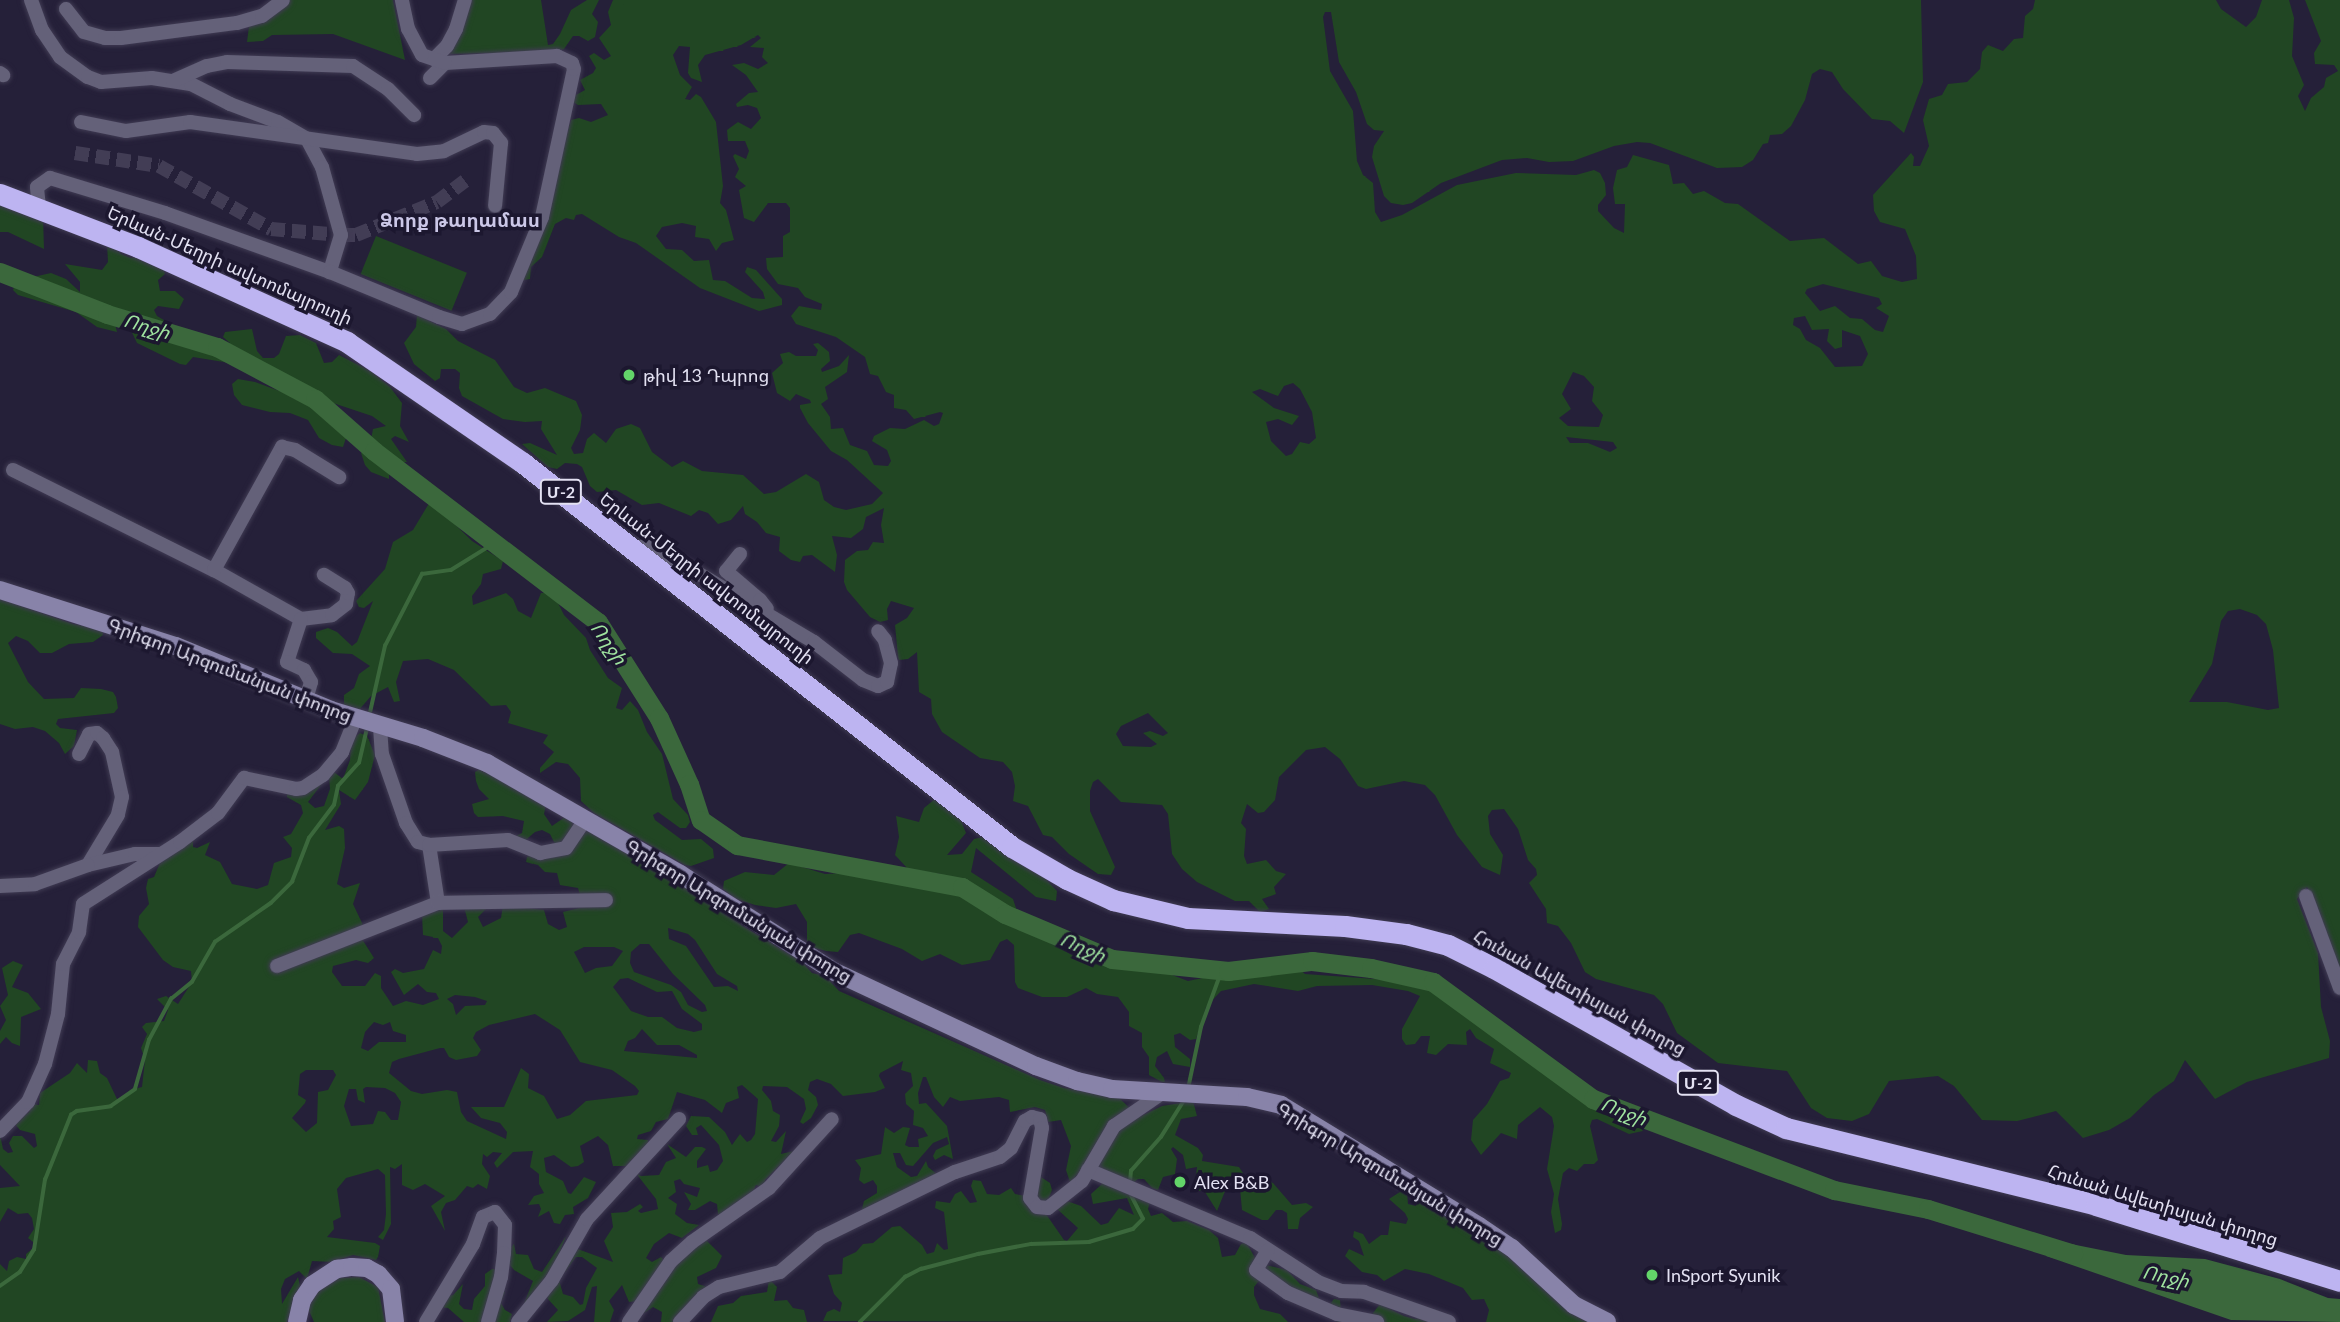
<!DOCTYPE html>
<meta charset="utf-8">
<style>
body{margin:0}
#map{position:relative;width:2340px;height:1322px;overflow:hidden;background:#252039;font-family:Lato,"Noto Sans Armenian",sans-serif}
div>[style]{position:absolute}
.green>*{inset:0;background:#214623;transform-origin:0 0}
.water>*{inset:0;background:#3b683c}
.stream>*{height:3.5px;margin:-1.75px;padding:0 1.75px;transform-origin:1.75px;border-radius:1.75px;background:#3b683c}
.river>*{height:19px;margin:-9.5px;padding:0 9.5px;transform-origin:9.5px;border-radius:9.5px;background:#3b683c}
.street-tunnel>*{height:14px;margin-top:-7px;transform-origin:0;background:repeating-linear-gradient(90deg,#423d55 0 14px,transparent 0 21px)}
.roads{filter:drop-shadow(0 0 2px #403b53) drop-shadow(0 0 2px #403b53)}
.street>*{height:14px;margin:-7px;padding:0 7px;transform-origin:7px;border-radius:7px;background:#646179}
.secondary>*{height:18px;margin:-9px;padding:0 9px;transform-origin:9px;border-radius:9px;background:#8883a9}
.highway>*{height:21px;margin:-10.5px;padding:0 10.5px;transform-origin:10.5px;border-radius:10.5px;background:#bdb4f1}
.dots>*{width:19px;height:19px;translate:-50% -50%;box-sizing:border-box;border:4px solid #1c172f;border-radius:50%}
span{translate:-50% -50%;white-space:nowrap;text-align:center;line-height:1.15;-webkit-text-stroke:7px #1c172f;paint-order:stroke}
.shield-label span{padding:2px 5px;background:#1c172f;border:2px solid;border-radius:5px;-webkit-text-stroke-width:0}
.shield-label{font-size:16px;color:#e3e1f2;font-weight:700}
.street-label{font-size:18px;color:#e3e1f2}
.poi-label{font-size:18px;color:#e3e1f2}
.left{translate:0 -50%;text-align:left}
.neighbourhood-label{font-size:19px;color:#cbc7e7;font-weight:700}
.water-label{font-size:19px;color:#9fe39f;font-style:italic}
</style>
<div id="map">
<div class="green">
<div style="clip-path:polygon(287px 0,393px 0,405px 60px,333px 34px,272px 35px,263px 41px,247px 42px,249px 26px,265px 22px)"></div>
<div style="clip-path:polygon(468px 0,541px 0,548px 45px,553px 44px,560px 34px,571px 10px,587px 0,599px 0,592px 14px,598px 22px,595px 37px,588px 41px,579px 36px,573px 36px,564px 49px,556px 52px,447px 54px)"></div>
<div style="clip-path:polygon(evenodd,613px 0,1921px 0,1923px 82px,1904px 133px,1890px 121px,1872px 119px,1843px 89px,1832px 72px,1820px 69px,1812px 74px,1805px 100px,1791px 126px,1782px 134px,1770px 135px,1768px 143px,1763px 144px,1753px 160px,1742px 167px,1717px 168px,1650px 143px,1637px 142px,1614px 146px,1573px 161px,1549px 162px,1527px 158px,1502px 160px,1441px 183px,1412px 203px,1403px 205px,1391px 203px,1384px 196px,1372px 157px,1374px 146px,1384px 131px,1374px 130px,1367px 124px,1356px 92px,1339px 62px,1331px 12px,1325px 12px,1323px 17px,1330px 71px,1353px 111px,1357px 161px,1363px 175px,1373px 183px,1375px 212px,1381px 222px,1402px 215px,1457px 185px,1516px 173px,1576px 175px,1594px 170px,1600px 173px,1605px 183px,1606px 195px,1598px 205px,1598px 211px,1614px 228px,1624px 233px,1625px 204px,1615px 204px,1613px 188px,1617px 170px,1627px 167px,1633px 155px,1669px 165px,1673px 184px,1684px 183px,1693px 194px,1704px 191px,1725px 203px,1738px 204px,1790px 241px,1824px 238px,1858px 264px,1871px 261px,1882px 276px,1902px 282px,1917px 279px,1916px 256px,1905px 229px,1880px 222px,1874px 211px,1873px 195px,1911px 153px,1914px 157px,1913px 166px,1920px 166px,1929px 146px,1923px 120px,1929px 99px,1942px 95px,1948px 84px,1967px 82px,1980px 69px,1982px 52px,1988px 45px,2003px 51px,2014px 39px,2023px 38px,2025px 16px,2033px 9px,2035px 0,2216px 0,2221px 9px,2246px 27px,2256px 17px,2262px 0,2289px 0,2294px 18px,2292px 56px,2304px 85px,2298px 96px,2305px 111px,2311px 98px,2324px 87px,2326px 78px,2338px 71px,2334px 65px,2315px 64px,2314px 53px,2321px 41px,2305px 0,2340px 0,2340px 974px,2307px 887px,2297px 899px,2318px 953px,2321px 1007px,2330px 1041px,2329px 1058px,2247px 1082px,2215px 1099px,2185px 1060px,2174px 1081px,2154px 1095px,2130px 1118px,2109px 1130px,2083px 1138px,2056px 1111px,2017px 1121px,1982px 1120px,1954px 1086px,1938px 1076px,1889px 1081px,1869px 1114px,1852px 1121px,1827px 1118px,1811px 1108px,1787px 1071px,1718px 1063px,1677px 1033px,1663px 1004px,1654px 995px,1596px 979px,1585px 972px,1571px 943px,1558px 926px,1547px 923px,1546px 909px,1529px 883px,1537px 875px,1536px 869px,1528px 860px,1518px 829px,1504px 809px,1492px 810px,1488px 816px,1490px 834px,1503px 855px,1500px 875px,1482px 867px,1457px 835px,1435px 795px,1425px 785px,1404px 781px,1366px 789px,1358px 786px,1340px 759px,1325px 747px,1306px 750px,1279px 777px,1275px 800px,1264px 812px,1258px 813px,1247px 804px,1241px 823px,1246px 829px,1244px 856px,1247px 864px,1266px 860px,1276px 871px,1286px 874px,1274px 887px,1276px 894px,1262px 899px,1269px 909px,1260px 912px,1249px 901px,1235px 901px,1197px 882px,1182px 869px,1172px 854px,1168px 814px,1162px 805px,1121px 802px,1098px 779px,1093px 782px,1090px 791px,1090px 811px,1115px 867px,1111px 875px,1098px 874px,1069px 854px,1052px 837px,1043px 835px,1028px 806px,1013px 801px,1015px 786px,1012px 772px,1003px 762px,980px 758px,942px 732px,932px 714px,931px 699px,919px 692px,917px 652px,908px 659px,899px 660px,898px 657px,895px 625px,907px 618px,914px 608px,891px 601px,887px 609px,888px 620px,880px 622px,870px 617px,847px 590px,844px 582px,845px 560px,857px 551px,868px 550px,873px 542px,884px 543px,881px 525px,884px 508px,866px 517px,863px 529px,851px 538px,832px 536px,837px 555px,835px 572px,812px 555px,803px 556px,800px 562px,791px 560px,779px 551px,780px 537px,766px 533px,757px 522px,745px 514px,743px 506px,731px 520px,718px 524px,708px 513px,699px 510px,691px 516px,659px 503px,642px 505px,616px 490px,597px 492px,590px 486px,582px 467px,577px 464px,565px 463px,557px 469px,548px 467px,522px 444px,530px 443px,557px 455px,541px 429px,542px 421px,525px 422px,503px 419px,462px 396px,459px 388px,460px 373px,455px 369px,441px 369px,440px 378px,435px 381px,414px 364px,404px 343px,416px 327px,417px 315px,446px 329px,458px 341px,495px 360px,514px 387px,527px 393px,545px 388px,576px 401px,582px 415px,580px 430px,571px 448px,574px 454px,583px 453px,587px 439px,594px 433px,606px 443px,616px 429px,631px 424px,640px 428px,652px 452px,672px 467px,683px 461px,702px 471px,743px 475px,764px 494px,776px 492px,806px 474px,819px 482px,824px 500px,834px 507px,846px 510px,872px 504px,883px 493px,847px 460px,831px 451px,808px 423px,800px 408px,800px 405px,811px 403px,810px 400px,796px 394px,790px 401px,777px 393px,772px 373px,783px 363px,780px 354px,789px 352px,796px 356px,816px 356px,818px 350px,813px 344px,818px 343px,829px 352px,830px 361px,821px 369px,822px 372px,839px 366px,849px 355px,847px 372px,825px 387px,828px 399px,821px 404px,830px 417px,831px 429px,843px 428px,850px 445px,867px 451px,874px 465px,888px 466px,891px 461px,887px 450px,872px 441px,874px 436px,890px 428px,905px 429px,924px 420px,934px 426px,939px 424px,943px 413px,940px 412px,914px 419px,906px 410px,894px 408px,894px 395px,886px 392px,878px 376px,870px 374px,865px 357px,836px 337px,796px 324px,791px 316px,799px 306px,821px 310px,822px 304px,805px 297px,798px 288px,778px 284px,767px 269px,766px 258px,783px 257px,783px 236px,790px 232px,790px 208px,786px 203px,768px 203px,754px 222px,744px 218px,739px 190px,746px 186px,735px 177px,739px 169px,733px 156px,735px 154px,746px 159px,749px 151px,745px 141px,728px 141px,727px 130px,738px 122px,751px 129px,761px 118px,757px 108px,748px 105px,737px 107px,736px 104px,749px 93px,758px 92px,746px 75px,732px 65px,744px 63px,758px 69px,768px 63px,762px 57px,764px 48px,750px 47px,761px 38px,758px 35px,741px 45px,705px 55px,698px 65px,702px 82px,691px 78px,688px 73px,690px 47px,679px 46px,673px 55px,680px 75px,692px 87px,685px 99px,690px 100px,696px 94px,701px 97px,716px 122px,723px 186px,720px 203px,726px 210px,734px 240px,722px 243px,716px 251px,709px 239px,695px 237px,696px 226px,682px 223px,662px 227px,656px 236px,666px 249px,682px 250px,694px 261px,709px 260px,713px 280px,725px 281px,752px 298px,765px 299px,763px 292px,745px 272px,747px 267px,756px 270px,782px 299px,782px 305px,759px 311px,700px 288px,636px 243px,619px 237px,582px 214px,576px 215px,574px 220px,566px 218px,555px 224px,542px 257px,531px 267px,530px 279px,524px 280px,524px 268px,533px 259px,528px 252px,571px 120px,579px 118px,591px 122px,608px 115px,601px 104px,578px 105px,573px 102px,574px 96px,585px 90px,580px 80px,593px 73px,596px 68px,589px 56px,594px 53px,604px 60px,611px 56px,599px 38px,611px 25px,608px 12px,613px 0,1823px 284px,1879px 298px,1882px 304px,1876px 308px,1889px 316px,1883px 332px,1875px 330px,1862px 319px,1850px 318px,1835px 306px,1820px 311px,1805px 293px,1807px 289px,1823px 284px,613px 0,1805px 316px,1812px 330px,1829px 329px,1827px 341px,1835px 349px,1842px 347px,1842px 330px,1860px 336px,1868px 354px,1862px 366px,1835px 367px,1820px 348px,1806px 340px,1800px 329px,1793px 325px,1794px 318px,1805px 316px,613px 0,1573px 372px,1584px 376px,1594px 387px,1592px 401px,1603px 415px,1599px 427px,1568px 426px,1559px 418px,1571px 409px,1562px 394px,1573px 372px,613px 0,1293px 383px,1300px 389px,1312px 412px,1316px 438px,1309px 444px,1300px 442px,1292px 454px,1286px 456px,1271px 441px,1266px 422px,1278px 419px,1292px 425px,1299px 416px,1274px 408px,1252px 392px,1260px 389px,1278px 396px,1284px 386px,1293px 383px,613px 0,1566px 437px,1613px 442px,1617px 448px,1610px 452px,1588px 443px,1570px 443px,1566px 437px,613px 0,2240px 609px,2257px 615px,2266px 624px,2273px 650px,2279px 708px,2268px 710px,2227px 702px,2189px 702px,2212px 664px,2221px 621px,2228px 611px,2240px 609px,613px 0,1148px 713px,1168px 733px,1163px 736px,1150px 731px,1143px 733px,1157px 744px,1151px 747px,1123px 746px,1116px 734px,1121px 726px,1148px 713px)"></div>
<div style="clip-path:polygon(0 201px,43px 216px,44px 249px,8px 232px,0 232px)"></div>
<div style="left:376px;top:236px;width:98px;height:41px;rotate:22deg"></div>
<div style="clip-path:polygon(107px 244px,115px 247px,121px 254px,131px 258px,140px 256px,163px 268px,165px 274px,158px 280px,160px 291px,175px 291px,184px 299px,179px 309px,158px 306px,154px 310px,157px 316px,203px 343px,226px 347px,230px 343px,223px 337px,225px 332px,252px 329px,257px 351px,263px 358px,274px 358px,279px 354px,286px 336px,300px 335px,316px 343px,324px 363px,332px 362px,339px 355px,372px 372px,390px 387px,402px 403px,400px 426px,409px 442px,395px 436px,391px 439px,407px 462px,389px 464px,389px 479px,371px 472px,365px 465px,361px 453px,370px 445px,373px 429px,386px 426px,372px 416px,333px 403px,332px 416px,346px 438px,343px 447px,332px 445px,319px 438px,308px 420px,290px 413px,270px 412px,242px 405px,234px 395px,232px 384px,238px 379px,255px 382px,312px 403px,326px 398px,312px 396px,236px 364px,193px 357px,186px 365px,180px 364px,137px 343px,127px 322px,107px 307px,93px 302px,89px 305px,94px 313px,115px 324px,117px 332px,97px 327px,76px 312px,18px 295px,13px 290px,15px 284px,24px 279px,51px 273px,66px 279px,80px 292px,80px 282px,65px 264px,102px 270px,108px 262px)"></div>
<div style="clip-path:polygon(434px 504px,472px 541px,503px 561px,501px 569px,483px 574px,481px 584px,472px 596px,473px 605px,506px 593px,513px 599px,518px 611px,531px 618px,541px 593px,550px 593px,555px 597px,564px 615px,586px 638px,590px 650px,608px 678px,622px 688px,616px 708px,622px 710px,630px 701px,638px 710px,647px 732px,662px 754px,673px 799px,688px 815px,690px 822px,686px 828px,680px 828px,658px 812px,653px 815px,655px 820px,682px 840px,701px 839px,713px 849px,714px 858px,691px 866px,685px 865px,594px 813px,581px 801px,580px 778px,568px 764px,556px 762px,540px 773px,540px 768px,554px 752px,543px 743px,548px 735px,508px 723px,511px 712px,506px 705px,491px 706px,454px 670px,428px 659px,403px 661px,396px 682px,400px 701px,394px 702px,388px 687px,371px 696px,358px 711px,344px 706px,344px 695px,354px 688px,359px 674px,370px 666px,352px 654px,333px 653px,316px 638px,316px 632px,328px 628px,337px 632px,352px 646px,357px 642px,373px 601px,364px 608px,359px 607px,356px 601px,385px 569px,393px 542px,413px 530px,428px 505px)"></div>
<div style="clip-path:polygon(0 599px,73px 624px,102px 629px,103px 635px,93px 642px,69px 644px,52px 653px,40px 653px,28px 641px,16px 636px,8px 643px,28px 682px,44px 699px,74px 698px,81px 688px,101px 689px,113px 692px,116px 697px,118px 708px,114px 713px,58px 719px,56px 724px,60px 728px,77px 730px,74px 746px,65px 754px,59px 743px,45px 731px,33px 727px,15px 729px,0 724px)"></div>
<div style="clip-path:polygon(evenodd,360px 733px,367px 736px,375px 755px,368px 782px,355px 800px,339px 790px,341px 804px,325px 830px,339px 826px,344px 829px,345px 848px,337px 884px,344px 888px,360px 883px,353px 904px,363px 925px,362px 939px,374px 958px,368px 963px,356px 960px,333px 966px,332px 972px,342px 986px,365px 986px,375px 973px,381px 976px,381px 988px,393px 1006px,406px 1001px,423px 1005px,439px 999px,436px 993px,427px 992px,418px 984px,404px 995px,391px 972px,395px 969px,403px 973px,424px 969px,433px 950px,441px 954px,442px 946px,438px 938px,423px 935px,422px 915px,443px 909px,443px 931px,452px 938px,468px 922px,463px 903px,467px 896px,473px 895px,486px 909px,478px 917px,483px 927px,501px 918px,503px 905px,544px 910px,548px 924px,559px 930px,567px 927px,563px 912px,583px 907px,578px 888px,560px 885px,557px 873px,545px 872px,538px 865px,526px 862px,527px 857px,555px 844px,550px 834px,542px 830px,535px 832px,521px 844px,512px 838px,522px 833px,524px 821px,503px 816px,478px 817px,474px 813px,472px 804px,489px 799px,479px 789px,476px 781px,475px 772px,480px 769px,546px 805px,544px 814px,552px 826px,565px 817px,571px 818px,573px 824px,583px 825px,661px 874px,737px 915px,741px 925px,801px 961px,812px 973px,825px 976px,839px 991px,1040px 1080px,1064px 1088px,1118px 1097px,1139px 1117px,1162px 1106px,1193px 1101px,1197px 1116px,1181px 1119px,1175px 1135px,1198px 1148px,1203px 1155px,1202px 1161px,1239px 1167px,1248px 1181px,1262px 1179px,1273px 1183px,1292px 1205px,1306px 1203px,1313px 1207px,1300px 1218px,1298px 1229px,1288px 1229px,1287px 1213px,1282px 1210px,1276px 1210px,1268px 1220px,1262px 1220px,1242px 1210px,1239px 1178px,1232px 1174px,1217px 1211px,1205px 1192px,1220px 1187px,1221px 1180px,1209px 1179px,1200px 1191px,1194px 1190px,1197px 1167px,1186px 1169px,1183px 1155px,1173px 1147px,1171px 1149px,1177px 1159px,1175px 1174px,1163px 1177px,1158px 1190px,1152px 1188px,1144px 1179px,1138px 1179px,1133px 1183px,1135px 1197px,1140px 1200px,1147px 1194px,1151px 1198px,1148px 1209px,1151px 1216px,1162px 1213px,1173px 1222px,1187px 1221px,1209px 1230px,1218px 1238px,1222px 1257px,1235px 1255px,1241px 1244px,1246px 1242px,1258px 1263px,1287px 1270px,1300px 1284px,1316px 1290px,1320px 1301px,1330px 1304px,1334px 1299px,1340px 1300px,1342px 1322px,1337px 1322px,1332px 1315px,1265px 1281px,1258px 1282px,1254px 1287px,1254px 1295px,1260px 1309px,1280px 1314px,1288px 1322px,823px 1321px,827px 1312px,834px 1309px,840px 1312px,842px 1303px,834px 1294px,828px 1275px,842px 1274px,843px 1258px,856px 1252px,863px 1244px,873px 1243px,892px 1227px,900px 1226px,922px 1245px,927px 1254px,934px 1252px,937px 1243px,944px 1250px,948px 1249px,944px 1212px,935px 1208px,936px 1201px,950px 1203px,955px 1194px,961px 1191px,970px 1203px,977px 1202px,971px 1186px,973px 1180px,981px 1181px,987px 1194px,999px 1195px,1011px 1188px,1015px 1194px,1026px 1196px,1042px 1163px,1041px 1177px,1050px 1183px,1052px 1190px,1048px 1200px,1039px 1204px,1064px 1240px,1067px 1241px,1078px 1228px,1057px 1209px,1067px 1201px,1081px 1206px,1101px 1225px,1108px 1223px,1119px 1208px,1134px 1215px,1127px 1198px,1093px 1204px,1091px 1194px,1102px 1184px,1088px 1174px,1070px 1182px,1066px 1170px,1071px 1146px,1061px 1120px,1048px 1122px,1045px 1110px,1035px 1107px,1010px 1112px,1009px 1100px,999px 1097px,960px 1101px,950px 1097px,943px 1107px,934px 1097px,926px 1077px,923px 1077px,918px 1093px,919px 1104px,926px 1103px,947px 1126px,953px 1159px,944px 1155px,935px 1160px,933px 1156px,936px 1150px,949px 1144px,947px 1137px,933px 1143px,913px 1166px,906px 1165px,900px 1153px,893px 1153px,897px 1167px,911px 1177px,917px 1176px,926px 1161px,928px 1167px,938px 1175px,866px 1211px,862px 1209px,864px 1201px,877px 1193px,877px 1186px,873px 1180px,864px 1184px,859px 1180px,861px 1168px,855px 1160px,881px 1154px,885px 1127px,894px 1133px,903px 1127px,910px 1128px,905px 1145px,909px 1147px,919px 1147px,918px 1139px,928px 1136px,923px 1128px,913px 1125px,914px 1111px,906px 1104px,905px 1094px,913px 1086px,911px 1073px,901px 1070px,903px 1061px,880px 1073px,879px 1076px,885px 1088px,875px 1092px,843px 1096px,831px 1084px,817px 1079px,810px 1082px,808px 1090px,816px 1097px,818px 1105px,811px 1118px,803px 1124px,800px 1122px,806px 1109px,804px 1099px,787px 1087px,763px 1086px,762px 1090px,771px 1101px,773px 1111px,780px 1115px,779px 1126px,771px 1141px,776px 1142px,786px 1131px,781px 1154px,794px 1151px,765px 1180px,766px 1188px,756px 1185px,753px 1192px,722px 1215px,718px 1214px,717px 1204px,710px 1201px,695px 1210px,688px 1210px,691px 1204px,684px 1192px,697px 1197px,700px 1188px,684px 1184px,680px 1179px,674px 1181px,676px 1192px,668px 1198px,677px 1204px,675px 1214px,687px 1223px,699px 1225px,682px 1238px,669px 1233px,654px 1244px,646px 1258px,652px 1262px,661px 1257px,664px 1260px,706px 1240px,722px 1256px,716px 1268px,697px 1277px,698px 1284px,711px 1288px,677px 1322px,661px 1322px,662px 1312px,653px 1307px,644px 1313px,638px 1301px,629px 1302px,622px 1285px,609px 1301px,614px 1310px,610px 1322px,594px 1322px,597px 1286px,592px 1287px,585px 1310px,568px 1321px,547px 1322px,558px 1310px,547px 1298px,559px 1280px,563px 1294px,573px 1297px,580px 1305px,583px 1304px,586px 1288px,597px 1268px,582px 1257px,576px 1257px,565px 1272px,564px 1269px,575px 1248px,613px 1262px,604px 1241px,613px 1227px,611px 1213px,627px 1212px,640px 1204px,643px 1207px,638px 1211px,641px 1213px,658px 1209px,656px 1199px,635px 1172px,641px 1176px,659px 1175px,666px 1162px,676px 1158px,667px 1144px,686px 1157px,695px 1147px,702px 1147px,706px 1149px,697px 1161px,697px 1168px,708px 1165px,710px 1172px,717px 1170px,723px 1161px,719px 1145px,701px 1125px,696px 1128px,698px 1135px,692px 1135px,686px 1126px,691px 1116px,709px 1117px,725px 1132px,732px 1145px,740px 1134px,747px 1142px,751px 1140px,755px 1134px,758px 1099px,742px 1085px,737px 1087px,739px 1098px,726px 1103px,722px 1113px,705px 1100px,677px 1092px,668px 1119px,656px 1122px,651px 1131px,638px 1135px,637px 1139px,648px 1140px,648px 1144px,626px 1166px,613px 1166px,608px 1145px,598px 1136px,580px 1146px,584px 1162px,578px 1166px,571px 1167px,554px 1155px,544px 1158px,546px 1172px,563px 1181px,568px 1193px,571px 1194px,584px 1177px,596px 1182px,588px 1198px,573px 1207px,574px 1214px,565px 1215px,560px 1224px,554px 1223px,549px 1211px,538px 1217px,541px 1209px,539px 1204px,528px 1205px,534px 1196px,544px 1193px,539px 1184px,539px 1174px,530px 1167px,533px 1151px,513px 1152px,497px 1168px,494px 1163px,502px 1153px,493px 1152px,487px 1157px,483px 1154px,482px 1164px,490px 1176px,487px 1189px,478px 1184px,473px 1188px,467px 1186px,455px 1200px,446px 1203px,441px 1212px,445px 1231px,431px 1206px,445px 1196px,425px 1184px,413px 1190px,402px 1185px,402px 1164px,395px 1169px,390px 1167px,391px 1224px,383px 1240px,378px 1237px,384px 1230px,386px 1214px,385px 1175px,378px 1169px,346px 1178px,337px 1189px,341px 1217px,333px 1221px,334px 1229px,327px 1237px,375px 1243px,380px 1246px,378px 1257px,376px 1260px,353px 1255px,332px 1262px,312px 1261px,307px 1279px,299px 1271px,285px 1279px,281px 1289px,282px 1304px,298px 1277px,300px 1286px,287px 1322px,0 1322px,0 1264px,7px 1271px,9px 1261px,17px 1257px,26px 1259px,26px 1254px,37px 1245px,28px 1238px,34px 1229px,32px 1218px,28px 1213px,18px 1214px,8px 1208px,0 1222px,0 1188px,20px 1186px,0 1165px,0 1135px,3px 1149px,8px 1153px,13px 1152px,9px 1143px,13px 1136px,22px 1136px,34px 1148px,37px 1146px,35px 1134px,20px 1130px,14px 1123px,29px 1112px,31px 1104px,39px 1105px,40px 1093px,70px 1073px,77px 1063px,87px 1073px,88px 1060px,97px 1061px,100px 1073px,107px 1078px,117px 1099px,125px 1098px,130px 1090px,142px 1087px,145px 1060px,141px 1048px,147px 1034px,142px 1027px,146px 1023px,164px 1021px,168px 1010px,157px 999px,166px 996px,178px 1004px,192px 982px,191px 971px,173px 967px,163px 960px,138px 927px,139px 916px,149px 904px,146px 888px,148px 879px,154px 877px,162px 858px,203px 831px,193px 841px,193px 847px,197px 848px,210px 842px,205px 855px,220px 862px,232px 884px,257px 889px,268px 885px,274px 863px,291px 857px,292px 848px,283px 837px,291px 834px,303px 813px,301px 805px,287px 797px,287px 791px,324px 781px,308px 802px,315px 808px,324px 806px,330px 789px,329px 775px,334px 772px,343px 779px,350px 760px,351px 740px,360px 733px,668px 928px,688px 934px,695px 940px,717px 974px,737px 986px,738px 991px,728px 986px,714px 987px,686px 946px,669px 939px,668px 928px,360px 733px,640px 944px,649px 944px,673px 974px,705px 1005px,707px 1011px,702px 1012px,688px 1005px,681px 992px,671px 985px,634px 972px,630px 963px,631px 952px,640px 944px,360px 733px,584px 947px,614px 947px,623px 951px,612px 966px,596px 968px,585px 973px,574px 952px,584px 947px,360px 733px,628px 978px,657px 992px,672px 991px,682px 1009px,702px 1024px,702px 1030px,694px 1032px,677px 1028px,662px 1017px,648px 1017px,631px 1011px,613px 987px,620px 979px,628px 978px,360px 733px,455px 995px,475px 997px,487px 1001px,485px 1005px,465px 1006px,456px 1015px,453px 1004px,447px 999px,455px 995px,360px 733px,535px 1014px,560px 1030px,580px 1062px,612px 1070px,635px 1086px,639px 1091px,637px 1095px,586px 1101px,570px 1115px,557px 1119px,544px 1096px,528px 1088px,529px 1074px,521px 1068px,504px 1107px,471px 1107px,481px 1118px,500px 1123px,507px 1132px,506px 1139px,467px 1121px,461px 1112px,457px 1092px,447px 1090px,422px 1094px,411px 1091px,389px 1073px,392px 1062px,399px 1059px,440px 1048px,444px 1048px,449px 1057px,456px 1060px,477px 1056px,481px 1050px,473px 1038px,476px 1032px,489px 1025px,535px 1014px,360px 733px,374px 1022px,383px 1025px,390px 1022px,393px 1031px,406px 1035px,406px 1042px,379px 1042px,368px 1051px,361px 1048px,365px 1032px,374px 1022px,360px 733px,642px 1029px,657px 1045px,679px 1045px,697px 1055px,697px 1058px,624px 1051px,628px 1041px,635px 1038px,642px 1029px,360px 733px,306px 1070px,333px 1070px,336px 1075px,328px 1090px,318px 1092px,317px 1123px,306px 1132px,292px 1118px,305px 1103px,306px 1100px,298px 1095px,300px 1074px,306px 1070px,360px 733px,366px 1087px,385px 1088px,395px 1093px,401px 1102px,398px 1120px,391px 1120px,385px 1112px,378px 1111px,373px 1124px,351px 1126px,344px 1106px,349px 1089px,356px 1089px,358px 1100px,365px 1103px,363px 1089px,366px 1087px)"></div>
<div style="clip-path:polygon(935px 799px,960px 818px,966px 833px,947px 855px,962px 854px,974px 839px,983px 837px,1038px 871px,1057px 891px,1056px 901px,1036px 897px,976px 848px,971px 872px,1013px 899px,1018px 914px,986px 894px,974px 897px,974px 902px,1072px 955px,1091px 957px,1106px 965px,1143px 964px,1188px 981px,1217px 975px,1264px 976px,1296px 966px,1305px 974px,1417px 982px,1485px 1021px,1496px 1038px,1554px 1066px,1567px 1087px,1608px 1101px,1619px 1120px,1639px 1126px,1643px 1131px,1629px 1134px,1597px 1119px,1592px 1120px,1590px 1126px,1598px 1160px,1594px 1164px,1584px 1164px,1577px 1171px,1569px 1168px,1563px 1173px,1558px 1199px,1562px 1224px,1561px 1230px,1555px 1233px,1551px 1212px,1554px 1194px,1547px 1169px,1554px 1126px,1552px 1117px,1540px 1107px,1518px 1125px,1517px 1139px,1501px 1133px,1481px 1155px,1471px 1140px,1473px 1120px,1487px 1104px,1500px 1081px,1509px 1078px,1511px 1073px,1490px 1063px,1494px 1049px,1476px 1038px,1470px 1029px,1466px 1032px,1467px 1045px,1448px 1044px,1436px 1055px,1427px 1053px,1430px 1036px,1421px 1036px,1415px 1044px,1406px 1045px,1402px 1039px,1402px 1029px,1420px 996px,1408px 991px,1372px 985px,1317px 986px,1298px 991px,1254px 984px,1221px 991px,1206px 1007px,1196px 1039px,1190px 1040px,1180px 1033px,1174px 1035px,1175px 1047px,1190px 1059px,1190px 1067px,1173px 1064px,1167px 1051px,1157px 1057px,1155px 1066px,1164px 1078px,1165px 1082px,1162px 1082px,1149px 1075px,1149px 1057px,1142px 1047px,1142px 1033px,1129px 1026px,1129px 1012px,1118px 997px,1097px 994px,1086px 988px,1067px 997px,1042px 997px,1018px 988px,1015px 982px,1014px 945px,1007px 939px,1000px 942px,990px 960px,962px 965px,940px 954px,922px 961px,902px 949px,859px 933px,850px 935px,838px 952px,826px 951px,811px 947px,807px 941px,807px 922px,796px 904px,776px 908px,755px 905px,734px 898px,723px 889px,724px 881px,745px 872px,774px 875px,789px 863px,825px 874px,845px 873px,869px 879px,881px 875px,892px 880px,938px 885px,941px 874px,908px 869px,895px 855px,899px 837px,896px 816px,919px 822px,924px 808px)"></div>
<div style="clip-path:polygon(13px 961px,23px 965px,12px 987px,28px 993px,41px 1009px,21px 1017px,20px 1046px,12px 1043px,6px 1037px,0 1044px,0 1031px,6px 1020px,0 1006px,8px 995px,2px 968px)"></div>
<div style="clip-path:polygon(1403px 1190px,1407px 1192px,1408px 1204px,1416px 1206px,1417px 1198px,1451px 1221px,1490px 1240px,1524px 1271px,1596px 1322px,1486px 1322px,1489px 1310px,1484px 1299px,1472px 1300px,1463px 1288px,1429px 1274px,1405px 1269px,1384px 1281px,1377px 1275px,1362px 1272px,1345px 1256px,1349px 1249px,1364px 1256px,1359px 1241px,1353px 1237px,1354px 1231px,1363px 1234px,1369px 1244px,1381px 1235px,1388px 1235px,1390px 1221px,1406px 1224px,1408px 1219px,1405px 1213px,1389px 1199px)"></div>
<div style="clip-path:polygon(566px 1236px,555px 1265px,523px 1306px,533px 1281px,514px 1270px,508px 1263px,510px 1248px,514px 1244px,516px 1254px,528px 1255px,534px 1269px,542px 1272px)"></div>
<div style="clip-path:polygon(492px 1269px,496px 1269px,501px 1291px,505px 1292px,501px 1303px,505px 1310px,512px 1314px,510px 1322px,464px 1322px,448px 1308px,440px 1307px,441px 1297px,453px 1295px,463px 1284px,459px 1304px,464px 1309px,472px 1310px,474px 1299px,485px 1286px,485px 1274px)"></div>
<div style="clip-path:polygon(359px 1277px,378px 1287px,385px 1322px,314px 1322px,307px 1306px,321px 1288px,339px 1278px)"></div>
<div style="clip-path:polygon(769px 1279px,777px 1287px,774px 1301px,787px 1300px,793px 1308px,804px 1310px,807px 1322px,711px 1322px,718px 1306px,733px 1303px,741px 1296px,767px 1292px)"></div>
<div style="clip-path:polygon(1380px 1304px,1404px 1316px,1415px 1319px,1421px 1317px,1427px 1322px,1366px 1322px)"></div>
</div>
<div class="water">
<div style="clip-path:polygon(2051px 1240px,2126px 1255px,2205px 1259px,2280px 1279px,2328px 1298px,2340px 1299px,2340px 1322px,2231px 1320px,2046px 1256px)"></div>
</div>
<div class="stream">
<div style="left:369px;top:717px;width:73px;rotate:-77.3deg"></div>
<div style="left:385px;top:646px;width:81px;rotate:-62.8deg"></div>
<div style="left:422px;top:574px;width:29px;rotate:-8deg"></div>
<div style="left:451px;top:570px;width:49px;rotate:-31.8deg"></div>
<div style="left:1189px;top:1084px;width:58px;rotate:-78.1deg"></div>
<div style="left:1201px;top:1027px;width:52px;rotate:-69.8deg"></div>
<div style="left:1219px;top:978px;width:11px;rotate:-38deg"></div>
<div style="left:1130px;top:1182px;width:11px;rotate:-85deg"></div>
<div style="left:1131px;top:1171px;width:45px;rotate:-48.6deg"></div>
<div style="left:1161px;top:1137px;width:41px;rotate:-57.8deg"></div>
<div style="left:0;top:1286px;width:24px;rotate:-35deg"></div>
<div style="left:20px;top:1272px;width:26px;rotate:-58deg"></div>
<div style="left:34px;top:1250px;width:71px;rotate:-81.1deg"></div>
<div style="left:45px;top:1180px;width:70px;rotate:-68.2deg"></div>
<div style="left:71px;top:1115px;width:7px;rotate:-34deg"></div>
<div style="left:77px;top:1111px;width:34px;rotate:-8deg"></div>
<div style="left:111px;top:1106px;width:29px;rotate:-35deg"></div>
<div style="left:135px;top:1089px;width:51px;rotate:-74.1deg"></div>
<div style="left:149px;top:1040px;width:47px;rotate:-61.8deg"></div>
<div style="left:171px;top:999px;width:27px;rotate:-39deg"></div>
<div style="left:192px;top:982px;width:46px;rotate:-60.1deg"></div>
<div style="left:215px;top:942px;width:68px;rotate:-34.9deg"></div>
<div style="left:271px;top:903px;width:30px;rotate:-45deg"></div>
<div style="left:292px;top:882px;width:47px;rotate:-68.9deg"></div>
<div style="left:309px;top:838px;width:41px;rotate:-52.9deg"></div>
<div style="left:334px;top:805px;width:19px;rotate:-78deg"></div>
<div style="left:338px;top:786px;width:31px;rotate:-48deg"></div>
<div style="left:359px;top:763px;width:36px;rotate:-77deg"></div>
<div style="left:860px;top:1322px;width:64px;rotate:-45deg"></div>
<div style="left:905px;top:1277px;width:18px;rotate:-27deg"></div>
<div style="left:921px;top:1269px;width:59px;rotate:-14.7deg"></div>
<div style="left:978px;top:1254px;width:54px;rotate:-10.7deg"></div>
<div style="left:1031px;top:1244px;width:58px;rotate:-2deg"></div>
<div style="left:1089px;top:1242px;width:46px;rotate:-16.5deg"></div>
<div style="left:1133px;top:1229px;width:14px;rotate:-45deg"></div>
<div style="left:1143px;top:1219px;width:29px;rotate:-117deg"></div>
</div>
<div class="river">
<div style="left:0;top:272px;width:115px;rotate:21.4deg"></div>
<div style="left:107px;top:314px;width:115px;rotate:16.7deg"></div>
<div style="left:217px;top:347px;width:111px;rotate:28deg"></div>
<div style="left:315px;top:399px;width:79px;rotate:41.4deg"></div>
<div style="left:374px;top:451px;width:282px;rotate:37.4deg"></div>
<div style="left:598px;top:622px;width:114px;rotate:57.6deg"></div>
<div style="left:659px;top:718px;width:72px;rotate:65.6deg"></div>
<div style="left:689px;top:784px;width:38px;rotate:72deg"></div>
<div style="left:701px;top:820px;width:44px;rotate:34.8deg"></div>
<div style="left:737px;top:845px;width:229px;rotate:10.6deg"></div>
<div style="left:962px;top:887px;width:51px;rotate:32.1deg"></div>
<div style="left:1005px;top:914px;width:116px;rotate:22.8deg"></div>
<div style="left:1112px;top:959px;width:117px;rotate:5.9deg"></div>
<div style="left:1228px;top:971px;width:85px;rotate:-6.8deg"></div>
<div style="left:1312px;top:961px;width:59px;rotate:6.8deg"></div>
<div style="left:1371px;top:968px;width:64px;rotate:12.7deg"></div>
<div style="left:1433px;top:982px;width:198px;rotate:36.2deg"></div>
<div style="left:1593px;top:1099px;width:258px;rotate:20.7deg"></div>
<div style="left:1834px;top:1190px;width:96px;rotate:11.4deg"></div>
<div style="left:1928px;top:1209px;width:152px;rotate:17.2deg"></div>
</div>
<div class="street-tunnel">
<div style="left:75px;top:153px;width:85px;rotate:8.8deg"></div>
<div style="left:159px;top:166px;width:129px;rotate:29.4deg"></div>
<div style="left:271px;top:229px;width:70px;rotate:4.9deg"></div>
<div style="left:341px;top:235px;width:15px"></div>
<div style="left:356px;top:235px;width:87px;rotate:-22.2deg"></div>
<div style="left:437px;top:202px;width:35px;rotate:-37deg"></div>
</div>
<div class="roads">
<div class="street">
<div style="left:31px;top:0;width:32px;rotate:70deg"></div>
<div style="left:42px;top:30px;width:32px;rotate:56deg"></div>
<div style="left:60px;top:57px;width:34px;rotate:36deg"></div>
<div style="left:88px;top:77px;width:14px;rotate:21deg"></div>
<div style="left:101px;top:82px;width:51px;rotate:-4.5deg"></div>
<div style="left:152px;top:78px;width:39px;rotate:9deg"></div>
<div style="left:191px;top:84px;width:44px;rotate:27.1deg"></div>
<div style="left:230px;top:104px;width:51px;rotate:20.6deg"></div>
<div style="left:278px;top:122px;width:34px;rotate:30deg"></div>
<div style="left:307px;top:139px;width:32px;rotate:62deg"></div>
<div style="left:322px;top:167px;width:71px;rotate:74.4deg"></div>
<div style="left:341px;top:235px;width:39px;rotate:107deg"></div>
<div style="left:66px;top:9px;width:29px;rotate:52deg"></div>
<div style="left:84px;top:32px;width:22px;rotate:16deg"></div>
<div style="left:105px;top:38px;width:16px"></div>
<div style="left:121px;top:38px;width:117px;rotate:-7.4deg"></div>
<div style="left:237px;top:23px;width:26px;rotate:-16deg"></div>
<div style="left:262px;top:16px;width:26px;rotate:-37deg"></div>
<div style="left:434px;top:59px;width:18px;rotate:-45deg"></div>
<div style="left:447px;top:46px;width:19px;rotate:-62deg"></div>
<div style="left:456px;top:29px;width:30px;rotate:-73deg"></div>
<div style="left:0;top:73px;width:4px;rotate:34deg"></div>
<div style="left:430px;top:78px;width:21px;rotate:-45deg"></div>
<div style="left:173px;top:81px;width:37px;rotate:-24deg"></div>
<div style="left:207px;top:66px;width:20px;rotate:-11deg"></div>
<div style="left:227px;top:62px;width:126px;rotate:1.8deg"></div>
<div style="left:353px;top:66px;width:42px;rotate:33.3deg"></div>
<div style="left:388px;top:89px;width:37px;rotate:45deg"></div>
<div style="left:81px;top:122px;width:46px;rotate:11.3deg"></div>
<div style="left:126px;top:131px;width:65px;rotate:-8deg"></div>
<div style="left:190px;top:122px;width:229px;rotate:8deg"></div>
<div style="left:417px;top:154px;width:27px;rotate:-6deg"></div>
<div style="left:444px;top:151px;width:44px;rotate:-25.4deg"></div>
<div style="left:484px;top:132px;width:9px;rotate:6deg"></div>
<div style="left:493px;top:133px;width:13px;rotate:51deg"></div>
<div style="left:501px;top:143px;width:63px;rotate:95.4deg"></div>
<div style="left:39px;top:207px;width:20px;rotate:-96deg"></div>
<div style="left:37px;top:187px;width:16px;rotate:-35deg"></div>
<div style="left:50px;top:178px;width:120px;rotate:16.9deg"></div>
<div style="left:165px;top:213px;width:175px;rotate:19.7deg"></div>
<div style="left:330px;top:272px;width:118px;rotate:22.4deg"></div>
<div style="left:439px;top:317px;width:24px;rotate:17deg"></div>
<div style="left:462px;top:324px;width:30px;rotate:-20deg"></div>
<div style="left:490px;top:314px;width:30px;rotate:-46deg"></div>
<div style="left:511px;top:292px;width:81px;rotate:-67.5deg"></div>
<div style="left:542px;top:217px;width:151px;rotate:-77.8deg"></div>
<div style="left:574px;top:69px;width:6px;rotate:-108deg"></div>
<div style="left:572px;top:63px;width:17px;rotate:-155deg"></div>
<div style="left:557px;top:56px;width:112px;rotate:176.4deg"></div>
<div style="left:445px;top:63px;width:24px;rotate:-161deg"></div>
<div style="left:422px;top:55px;width:30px;rotate:-118deg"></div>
<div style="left:408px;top:29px;width:30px;rotate:-102deg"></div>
<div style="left:13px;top:470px;width:225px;rotate:26.5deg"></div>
<div style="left:214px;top:570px;width:100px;rotate:29.4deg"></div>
<div style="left:301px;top:619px;width:31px;rotate:-7deg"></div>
<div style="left:332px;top:615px;width:18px;rotate:-38deg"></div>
<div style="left:346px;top:604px;width:11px;rotate:-80deg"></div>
<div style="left:348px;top:593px;width:6px;rotate:-121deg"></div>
<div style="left:345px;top:588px;width:25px;rotate:-148deg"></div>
<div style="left:633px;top:548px;width:15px;rotate:-8deg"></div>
<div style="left:648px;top:546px;width:49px;rotate:28.1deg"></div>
<div style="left:691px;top:569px;width:143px;rotate:30.7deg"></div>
<div style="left:814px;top:642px;width:62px;rotate:37.8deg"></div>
<div style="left:863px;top:680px;width:16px;rotate:22deg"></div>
<div style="left:878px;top:686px;width:10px;rotate:-24deg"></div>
<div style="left:887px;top:682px;width:19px;rotate:-78deg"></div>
<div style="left:891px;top:663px;width:24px;rotate:-105deg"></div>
<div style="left:885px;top:640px;width:11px;rotate:-128deg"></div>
<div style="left:740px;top:554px;width:22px;rotate:129deg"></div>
<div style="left:726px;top:571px;width:45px;rotate:40.5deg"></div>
<div style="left:760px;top:600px;width:11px;rotate:52deg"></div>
<div style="left:214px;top:570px;width:141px;rotate:-61.1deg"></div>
<div style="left:282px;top:447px;width:13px;rotate:13deg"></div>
<div style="left:295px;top:450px;width:52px;rotate:31.5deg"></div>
<div style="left:301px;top:619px;width:45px;rotate:108deg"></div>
<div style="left:287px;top:662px;width:19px;rotate:25deg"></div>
<div style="left:304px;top:670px;width:14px;rotate:60deg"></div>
<div style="left:311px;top:682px;width:18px;rotate:106deg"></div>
<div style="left:380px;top:727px;width:27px;rotate:86deg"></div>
<div style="left:382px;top:754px;width:73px;rotate:70.8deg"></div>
<div style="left:406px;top:823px;width:22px;rotate:58deg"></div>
<div style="left:418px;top:842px;width:11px;rotate:15deg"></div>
<div style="left:79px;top:754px;width:22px;rotate:-63deg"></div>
<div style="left:89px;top:734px;width:8px;rotate:-7deg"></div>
<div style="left:97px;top:733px;width:8px;rotate:40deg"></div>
<div style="left:103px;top:738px;width:17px;rotate:57deg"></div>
<div style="left:112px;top:752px;width:46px;rotate:77.5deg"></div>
<div style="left:122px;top:797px;width:18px;rotate:103deg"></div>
<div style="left:118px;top:815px;width:58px;rotate:121deg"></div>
<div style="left:88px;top:865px;width:48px;rotate:-13.2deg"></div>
<div style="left:135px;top:854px;width:25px"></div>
<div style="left:0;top:886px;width:35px;rotate:-3deg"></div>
<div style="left:35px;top:884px;width:56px;rotate:-19.7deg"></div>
<div style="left:2306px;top:896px;width:98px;rotate:69.7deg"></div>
<div style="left:438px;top:903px;width:59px;rotate:-98.8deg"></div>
<div style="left:429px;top:845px;width:79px;rotate:-3.6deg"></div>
<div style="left:508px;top:840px;width:35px;rotate:22deg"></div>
<div style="left:540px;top:853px;width:26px;rotate:-11deg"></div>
<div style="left:566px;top:848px;width:34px;rotate:-56deg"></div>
<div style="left:277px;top:966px;width:173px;rotate:-21.4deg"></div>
<div style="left:438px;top:903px;width:168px;rotate:-1deg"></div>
<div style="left:0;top:1131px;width:40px;rotate:-46deg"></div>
<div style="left:28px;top:1102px;width:42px;rotate:-65.9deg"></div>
<div style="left:45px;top:1064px;width:52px;rotate:-75.4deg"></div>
<div style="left:58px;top:1014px;width:50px;rotate:-84.3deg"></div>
<div style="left:63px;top:964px;width:36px;rotate:-63deg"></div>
<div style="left:79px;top:932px;width:28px;rotate:-82deg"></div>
<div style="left:83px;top:904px;width:115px;rotate:-32.6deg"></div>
<div style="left:180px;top:842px;width:48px;rotate:-37.3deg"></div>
<div style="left:218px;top:813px;width:44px;rotate:-53.4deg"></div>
<div style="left:244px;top:778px;width:53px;rotate:11.9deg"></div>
<div style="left:296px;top:789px;width:7px;rotate:-8deg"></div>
<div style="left:303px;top:788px;width:24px;rotate:-33deg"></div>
<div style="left:323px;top:775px;width:30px;rotate:-50deg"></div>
<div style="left:342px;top:752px;width:37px;rotate:-68deg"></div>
<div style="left:1088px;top:1170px;width:176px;rotate:22.8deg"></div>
<div style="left:1250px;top:1238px;width:81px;rotate:32.9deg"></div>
<div style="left:1318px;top:1282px;width:25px;rotate:21deg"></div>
<div style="left:1341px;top:1291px;width:23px;rotate:2deg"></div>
<div style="left:1364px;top:1292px;width:90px;rotate:19.4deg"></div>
<div style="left:1268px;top:1250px;width:23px;rotate:121deg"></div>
<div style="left:1256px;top:1270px;width:39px;rotate:36deg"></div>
<div style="left:1288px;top:1293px;width:53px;rotate:23.2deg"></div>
<div style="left:1337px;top:1314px;width:41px;rotate:11.3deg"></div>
<div style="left:426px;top:1322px;width:91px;rotate:-58.9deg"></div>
<div style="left:473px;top:1244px;width:29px;rotate:-70deg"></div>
<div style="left:483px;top:1217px;width:13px;rotate:-23deg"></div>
<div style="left:495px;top:1212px;width:16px;rotate:52deg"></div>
<div style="left:505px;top:1225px;width:28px;rotate:92deg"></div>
<div style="left:504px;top:1253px;width:24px;rotate:97deg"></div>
<div style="left:501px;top:1277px;width:47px;rotate:106.1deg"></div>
<div style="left:518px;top:1322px;width:54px;rotate:-51deg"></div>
<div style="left:552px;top:1280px;width:70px;rotate:-60.2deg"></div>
<div style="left:587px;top:1219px;width:136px;rotate:-47.4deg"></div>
<div style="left:629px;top:1322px;width:74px;rotate:-55.5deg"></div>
<div style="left:671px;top:1261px;width:28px;rotate:-42deg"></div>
<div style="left:692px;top:1242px;width:94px;rotate:-35deg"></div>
<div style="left:769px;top:1188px;width:93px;rotate:-47.6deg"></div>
<div style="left:680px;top:1322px;width:34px;rotate:-47deg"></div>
<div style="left:703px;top:1297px;width:19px;rotate:-32deg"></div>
<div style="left:719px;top:1287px;width:63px;rotate:-13.8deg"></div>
<div style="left:780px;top:1272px;width:52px;rotate:-40.4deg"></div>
<div style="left:820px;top:1238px;width:150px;rotate:-26.1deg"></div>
<div style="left:955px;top:1172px;width:47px;rotate:-18.4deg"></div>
<div style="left:1000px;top:1157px;width:14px;rotate:-39deg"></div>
<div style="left:1011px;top:1148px;width:30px;rotate:-63deg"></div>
<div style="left:1025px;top:1121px;width:8px;rotate:-30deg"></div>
<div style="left:1032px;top:1117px;width:8px;rotate:14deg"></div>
<div style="left:1040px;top:1119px;width:9px;rotate:77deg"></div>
<div style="left:1042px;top:1128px;width:71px;rotate:99.7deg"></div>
<div style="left:1030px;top:1198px;width:11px;rotate:52deg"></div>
<div style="left:1037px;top:1207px;width:11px;rotate:5deg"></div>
<div style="left:1048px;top:1208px;width:43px;rotate:-38.5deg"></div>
<div style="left:1082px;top:1181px;width:64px;rotate:-59.8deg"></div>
<div style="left:1114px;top:1126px;width:58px;rotate:-34.5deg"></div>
</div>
<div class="secondary">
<div style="left:0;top:590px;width:185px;rotate:17.7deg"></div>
<div style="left:176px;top:646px;width:168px;rotate:22.4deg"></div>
<div style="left:331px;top:710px;width:96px;rotate:16.9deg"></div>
<div style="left:423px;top:738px;width:69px;rotate:21.3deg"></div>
<div style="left:487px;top:763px;width:223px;rotate:29.9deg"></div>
<div style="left:680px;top:874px;width:183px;rotate:32.3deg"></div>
<div style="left:835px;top:972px;width:222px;rotate:25.1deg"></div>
<div style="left:1036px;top:1066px;width:44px;rotate:20.1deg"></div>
<div style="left:1077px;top:1081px;width:36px;rotate:13deg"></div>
<div style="left:1112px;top:1089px;width:135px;rotate:3.4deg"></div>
<div style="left:1247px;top:1097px;width:35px;rotate:13deg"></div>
<div style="left:1281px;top:1105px;width:232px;rotate:31.4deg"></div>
<div style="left:1479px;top:1226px;width:40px;rotate:34deg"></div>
<div style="left:1512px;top:1248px;width:84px;rotate:42.6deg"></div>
<div style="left:1574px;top:1305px;width:37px;rotate:27deg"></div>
<div style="left:297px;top:1322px;width:23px;rotate:-77deg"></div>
<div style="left:302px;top:1300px;width:18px;rotate:-56deg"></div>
<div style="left:312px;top:1285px;width:30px;rotate:-33deg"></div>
<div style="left:337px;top:1269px;width:15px;rotate:-8deg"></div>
<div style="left:352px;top:1267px;width:15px;rotate:4deg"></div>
<div style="left:367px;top:1268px;width:13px;rotate:29deg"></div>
<div style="left:378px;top:1274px;width:20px;rotate:49deg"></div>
<div style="left:391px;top:1289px;width:33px;rotate:83deg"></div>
</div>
<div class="highway">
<div style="left:0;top:194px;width:148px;rotate:21deg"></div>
<div style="left:138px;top:247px;width:230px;rotate:24.4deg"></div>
<div style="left:347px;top:342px;width:214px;rotate:34.5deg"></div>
<div style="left:523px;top:463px;width:622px;rotate:38.14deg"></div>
<div style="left:1012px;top:847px;width:64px;rotate:30.2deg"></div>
<div style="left:1067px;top:879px;width:51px;rotate:24.5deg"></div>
<div style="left:1113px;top:900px;width:77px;rotate:13.5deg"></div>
<div style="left:1188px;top:918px;width:157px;rotate:2.9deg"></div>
<div style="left:1345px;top:926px;width:62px;rotate:7.5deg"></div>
<div style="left:1406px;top:934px;width:43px;rotate:14.7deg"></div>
<div style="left:1448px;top:945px;width:51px;rotate:26.6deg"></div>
<div style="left:1494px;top:968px;width:278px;rotate:29.5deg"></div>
<div style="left:1736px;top:1105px;width:55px;rotate:24.7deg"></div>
<div style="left:1786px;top:1128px;width:319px;rotate:13.9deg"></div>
<div style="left:2096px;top:1205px;width:256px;rotate:17.3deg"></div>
</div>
</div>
<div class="dots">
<div style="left:629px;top:375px;background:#63d469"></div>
<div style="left:1180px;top:1182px;background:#63d469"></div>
<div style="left:1652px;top:1275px;background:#63d469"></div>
</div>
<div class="shield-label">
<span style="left:561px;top:492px">Մ-2</span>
<span style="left:1698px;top:1083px">Մ-2</span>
</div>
<div class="street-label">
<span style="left:230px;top:265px;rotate:24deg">Երևան-Մեղրի ավտոմայրուղի</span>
<span style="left:707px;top:578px;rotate:38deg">Երևան-Մեղրի ավտոմայրուղի</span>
<span style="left:230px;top:670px;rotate:21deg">Գրիգոր Արզումանյան փողոց</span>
<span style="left:739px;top:911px;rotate:31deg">Գրիգոր Արզումանյան փողոց</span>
<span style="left:1580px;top:992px;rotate:29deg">Հունան Ավետիսյան փողոց</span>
<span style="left:1390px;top:1174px;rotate:31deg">Գրիգոր Արզումանյան փողոց</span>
<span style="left:2163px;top:1205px;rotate:17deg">Հունան Ավետիսյան փողոց</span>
</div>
<div class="poi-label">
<span class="left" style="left:643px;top:375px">թիվ 13 Դպրոց</span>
<span class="left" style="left:1194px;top:1182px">Alex B&amp;B</span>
<span class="left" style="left:1666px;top:1275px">InSport Syunik</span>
</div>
<div class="neighbourhood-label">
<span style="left:460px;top:220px">Ձորք թաղամաս</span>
</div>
<div class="water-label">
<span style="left:147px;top:326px;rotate:17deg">Ողջի</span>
<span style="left:609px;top:643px;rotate:55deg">Ողջի</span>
<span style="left:1083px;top:947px;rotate:23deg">Ողջի</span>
<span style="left:1624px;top:1111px;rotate:21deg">Ողջի</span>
<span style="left:2166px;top:1276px;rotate:12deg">Ողջի</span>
</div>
</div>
